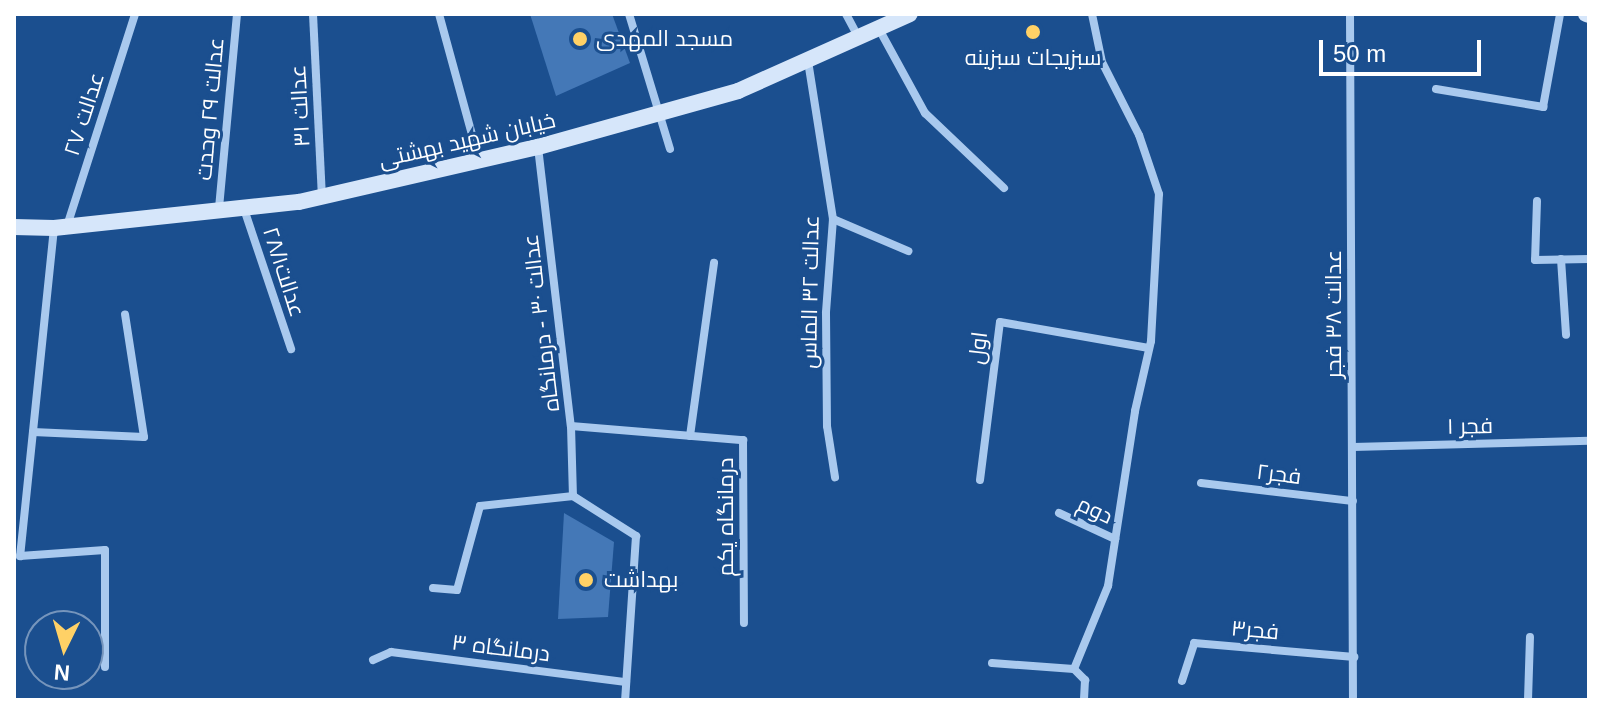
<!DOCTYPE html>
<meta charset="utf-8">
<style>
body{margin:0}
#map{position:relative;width:1603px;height:714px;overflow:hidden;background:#1b4f8f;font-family:Arial,Cairo,sans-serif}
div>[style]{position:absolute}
.building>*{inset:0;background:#4478b7}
.street>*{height:8px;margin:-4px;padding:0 4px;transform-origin:4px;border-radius:4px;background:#a9c9ee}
.secondary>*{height:16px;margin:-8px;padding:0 8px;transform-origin:8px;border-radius:8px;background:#d6e6fa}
.dots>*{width:22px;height:22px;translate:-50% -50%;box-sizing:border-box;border:4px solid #1b4f8f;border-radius:50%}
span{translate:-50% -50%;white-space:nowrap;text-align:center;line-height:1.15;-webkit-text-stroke:6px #1b4f8f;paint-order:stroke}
.poi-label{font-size:22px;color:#fff}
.left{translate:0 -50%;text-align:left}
.street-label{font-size:22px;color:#fff}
.frame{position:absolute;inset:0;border:16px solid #fff;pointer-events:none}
.north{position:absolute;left:24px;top:610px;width:80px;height:80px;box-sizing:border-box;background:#1b4f8f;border:2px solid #7695bc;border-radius:50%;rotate:185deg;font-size:22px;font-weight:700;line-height:32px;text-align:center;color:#fff}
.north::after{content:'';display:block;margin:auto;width:28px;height:36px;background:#ffd166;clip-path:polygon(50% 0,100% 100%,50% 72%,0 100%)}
.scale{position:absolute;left:1319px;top:40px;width:162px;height:36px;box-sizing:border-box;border:4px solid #fff;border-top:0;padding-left:10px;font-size:24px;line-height:28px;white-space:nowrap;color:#fff;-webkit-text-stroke:6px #1b4f8f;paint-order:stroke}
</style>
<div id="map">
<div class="building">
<div style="clip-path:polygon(530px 14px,612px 14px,630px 63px,556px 96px)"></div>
<div style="clip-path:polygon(564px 513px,614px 542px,608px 617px,558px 619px)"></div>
</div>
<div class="street">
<div style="left:313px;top:14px;width:182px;rotate:87.2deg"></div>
<div style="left:439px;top:14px;width:151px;rotate:74.7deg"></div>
<div style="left:629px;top:14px;width:141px;rotate:73.1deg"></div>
<div style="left:846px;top:14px;width:26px;rotate:62deg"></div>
<div style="left:1350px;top:14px;width:686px;rotate:89.75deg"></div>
<div style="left:879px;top:29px;width:96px;rotate:61.3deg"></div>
<div style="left:925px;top:113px;width:109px;rotate:43.5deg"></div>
<div style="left:808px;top:61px;width:160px;rotate:81deg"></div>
<div style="left:833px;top:219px;width:94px;rotate:94.3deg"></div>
<div style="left:826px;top:313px;width:113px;rotate:89.5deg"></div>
<div style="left:827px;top:426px;width:52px;rotate:81.1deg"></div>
<div style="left:1436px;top:89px;width:109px;rotate:9.5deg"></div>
<div style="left:1543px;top:107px;width:95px;rotate:-79.6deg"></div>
<div style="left:538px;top:147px;width:281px;rotate:83.3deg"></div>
<div style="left:571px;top:426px;width:70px;rotate:88.4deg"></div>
<div style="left:1537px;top:201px;width:59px;rotate:91.9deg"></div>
<div style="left:1535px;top:260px;width:54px;rotate:-1.1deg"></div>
<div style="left:243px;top:206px;width:151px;rotate:71.4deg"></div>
<div style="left:219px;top:208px;width:195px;rotate:-84.7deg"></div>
<div style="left:833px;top:219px;width:82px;rotate:23.1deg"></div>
<div style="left:67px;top:226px;width:223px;rotate:-72.2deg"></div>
<div style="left:54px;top:228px;width:330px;rotate:95.9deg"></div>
<div style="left:20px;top:556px;width:85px;rotate:-4deg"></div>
<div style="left:105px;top:550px;width:117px;rotate:90deg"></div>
<div style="left:1561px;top:259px;width:76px;rotate:86.2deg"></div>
<div style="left:571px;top:426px;width:173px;rotate:4.7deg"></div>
<div style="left:743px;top:440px;width:183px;rotate:89.7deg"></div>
<div style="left:33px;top:432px;width:111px;rotate:2.6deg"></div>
<div style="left:144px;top:437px;width:124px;rotate:-98.8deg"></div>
<div style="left:690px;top:436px;width:175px;rotate:-82.1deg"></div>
<div style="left:1353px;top:447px;width:236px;rotate:-1.5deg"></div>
<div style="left:980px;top:480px;width:159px;rotate:-82.8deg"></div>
<div style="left:1000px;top:322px;width:151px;rotate:9.9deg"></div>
<div style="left:1201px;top:483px;width:153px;rotate:6.8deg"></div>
<div style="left:573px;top:496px;width:75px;rotate:32.4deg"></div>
<div style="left:636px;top:536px;width:164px;rotate:93.8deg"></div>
<div style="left:1059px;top:513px;width:62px;rotate:24.9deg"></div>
<div style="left:433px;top:588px;width:24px;rotate:5deg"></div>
<div style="left:457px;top:590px;width:87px;rotate:-74.7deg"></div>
<div style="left:480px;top:506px;width:94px;rotate:-6.1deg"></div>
<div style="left:373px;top:660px;width:20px;rotate:-24deg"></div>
<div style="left:391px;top:652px;width:237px;rotate:7.3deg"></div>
<div style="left:992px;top:663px;width:82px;rotate:4.2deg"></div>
<div style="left:1074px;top:669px;width:16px;rotate:45deg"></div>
<div style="left:1085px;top:680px;width:20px;rotate:93deg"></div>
<div style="left:1074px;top:669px;width:90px;rotate:-67.7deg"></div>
<div style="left:1108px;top:586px;width:177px;rotate:-81.2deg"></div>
<div style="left:1135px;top:411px;width:72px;rotate:-77.1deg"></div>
<div style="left:1151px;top:341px;width:147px;rotate:-86.9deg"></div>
<div style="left:1159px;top:194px;width:62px;rotate:-108.7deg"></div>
<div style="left:1139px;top:135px;width:82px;rotate:-116.9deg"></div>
<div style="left:1102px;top:62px;width:49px;rotate:-101.8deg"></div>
<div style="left:1182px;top:681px;width:40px;rotate:-72deg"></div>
<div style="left:1194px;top:643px;width:161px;rotate:5deg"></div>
<div style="left:1528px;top:700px;width:63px;rotate:-88.2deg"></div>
</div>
<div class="secondary">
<div style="left:1586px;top:14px;width:3px;rotate:18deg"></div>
<div style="left:14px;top:227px;width:40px;rotate:1.4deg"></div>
<div style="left:54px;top:228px;width:246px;rotate:-6.1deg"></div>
<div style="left:299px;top:202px;width:245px;rotate:-13deg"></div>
<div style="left:538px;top:147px;width:208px;rotate:-15.6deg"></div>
<div style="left:738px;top:91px;width:188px;rotate:-24.1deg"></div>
</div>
<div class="dots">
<div style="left:1033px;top:32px;background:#ffd166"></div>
<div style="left:580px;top:39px;background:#ffd166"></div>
<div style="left:586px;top:580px;background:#ffd166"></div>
</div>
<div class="poi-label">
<span class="left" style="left:596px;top:39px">مسجد المهدی</span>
<span style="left:1033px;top:58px">سبزیجات سبزینه</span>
<span class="left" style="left:604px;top:580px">بهداشت</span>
</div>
<div class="street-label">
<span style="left:300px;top:106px;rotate:-93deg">عدالت ۳۱</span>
<span style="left:210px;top:109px;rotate:-85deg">عدالت ۲۹ وحدت</span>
<span style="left:84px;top:114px;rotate:-72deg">عدالت ۲۷</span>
<span style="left:467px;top:140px;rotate:-13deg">خیابان شهید بهشتی</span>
<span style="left:284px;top:272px;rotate:72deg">عدالت۲۸/۱</span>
<span style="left:810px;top:292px;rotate:-89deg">عدالت ۳۲ الماس</span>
<span style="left:1334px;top:314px;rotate:-90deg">عدالت ۳۸ فجر</span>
<span style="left:541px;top:323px;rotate:-97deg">عدالت ۳۰ - درمانگاه</span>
<span style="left:978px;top:348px;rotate:-83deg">اول</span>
<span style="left:1470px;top:426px;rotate:-1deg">فجر ۱</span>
<span style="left:1279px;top:474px;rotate:7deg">فجر۲</span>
<span style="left:1095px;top:510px;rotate:25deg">دوم</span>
<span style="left:726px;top:517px;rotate:-90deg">درمانگاه یکم</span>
<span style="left:1255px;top:630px;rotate:5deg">فجر۳</span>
<span style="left:501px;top:648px;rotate:7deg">درمانگاه ۳</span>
</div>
<div class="frame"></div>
<div class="north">N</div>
<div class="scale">50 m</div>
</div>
